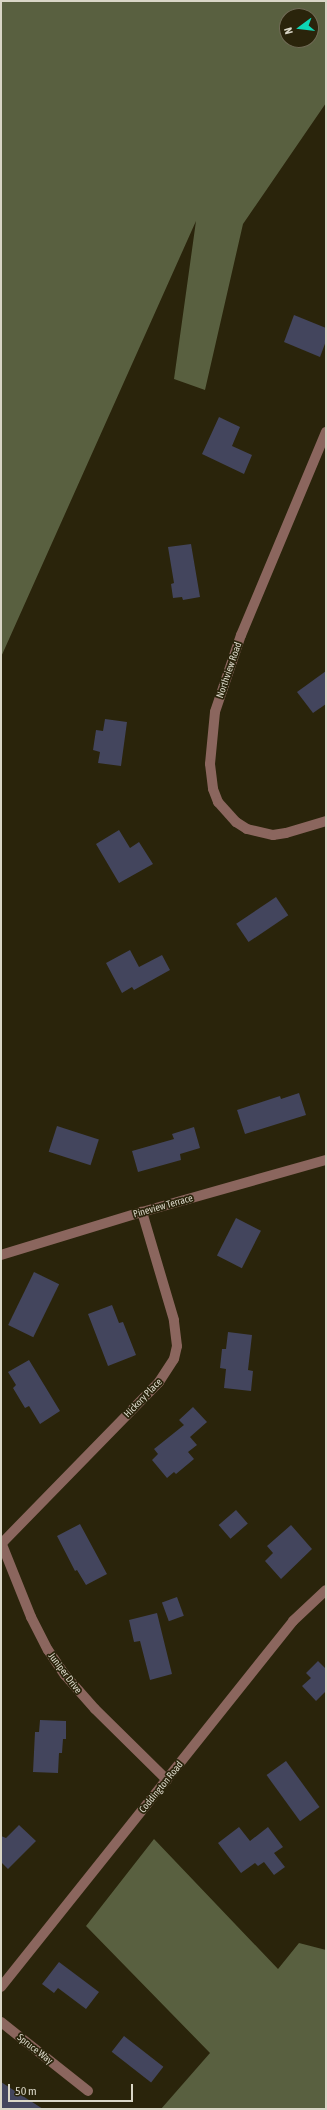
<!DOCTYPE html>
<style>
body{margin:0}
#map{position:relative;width:327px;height:2110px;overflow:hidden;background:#2a240b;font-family:"Asap Condensed",sans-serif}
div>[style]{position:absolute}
.forest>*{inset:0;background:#596040}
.building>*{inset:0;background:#43455d;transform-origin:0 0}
.minor>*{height:10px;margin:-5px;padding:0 5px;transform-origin:5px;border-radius:5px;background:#8b665e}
span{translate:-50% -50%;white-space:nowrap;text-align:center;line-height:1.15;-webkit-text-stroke:3.5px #2a240b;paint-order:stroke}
.street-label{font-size:10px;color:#d9d6c7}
.frame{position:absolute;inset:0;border:2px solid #d9d6c7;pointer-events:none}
.north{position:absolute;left:279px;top:8px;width:40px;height:40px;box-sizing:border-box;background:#2a240b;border:1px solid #706b56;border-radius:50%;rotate:255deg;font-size:11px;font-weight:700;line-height:16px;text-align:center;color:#d9d6c7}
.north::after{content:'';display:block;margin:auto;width:14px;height:18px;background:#0dd5b5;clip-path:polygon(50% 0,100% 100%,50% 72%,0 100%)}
.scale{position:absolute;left:8px;top:2084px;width:125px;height:18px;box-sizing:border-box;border:2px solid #d9d6c7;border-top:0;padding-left:5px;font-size:12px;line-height:14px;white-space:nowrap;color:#d9d6c7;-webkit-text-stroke:3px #2a240b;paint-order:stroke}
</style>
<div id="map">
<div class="forest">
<div style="clip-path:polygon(evenodd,1px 1px,326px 1px,326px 103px,243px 224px,205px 390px,174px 379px,196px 221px,1px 657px,1px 1px,287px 16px,311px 16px,311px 40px,287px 40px,287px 16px)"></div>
<div style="clip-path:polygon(154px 1839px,278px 1969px,299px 1943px,326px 1950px,326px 2109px,161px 2109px,210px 2053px,86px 1926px)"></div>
</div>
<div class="building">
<div style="clip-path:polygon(294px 315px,326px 328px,326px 341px,320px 357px,284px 342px)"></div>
<div style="clip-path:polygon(219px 417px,240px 427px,232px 446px,252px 455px,244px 474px,202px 454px)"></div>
<div style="clip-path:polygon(191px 544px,200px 597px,183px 600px,182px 597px,173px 598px,171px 584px,174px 583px,168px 547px)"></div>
<div style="clip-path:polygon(326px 671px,326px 704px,313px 713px,297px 692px)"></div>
<div style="clip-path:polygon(105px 719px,127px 722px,121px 766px,98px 763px,100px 752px,93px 750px,96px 730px,103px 731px)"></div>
<div style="clip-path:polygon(119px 830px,130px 848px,139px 842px,153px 864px,119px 883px,96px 844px)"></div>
<div style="left:276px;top:897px;width:22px;height:48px;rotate:56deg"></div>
<div style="clip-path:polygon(130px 950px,139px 967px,162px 955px,170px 970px,134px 990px,132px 987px,122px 993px,106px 963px)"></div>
<div style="clip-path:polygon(299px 1093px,306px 1115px,245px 1134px,237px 1110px,280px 1096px,281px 1099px)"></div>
<div style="left:57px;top:1126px;width:44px;height:27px;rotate:18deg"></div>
<div style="clip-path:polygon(194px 1127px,200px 1148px,180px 1154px,181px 1160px,138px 1172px,132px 1151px,174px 1139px,172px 1134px)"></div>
<div style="left:236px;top:1218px;width:28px;height:42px;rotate:27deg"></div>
<div style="left:34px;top:1272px;width:28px;height:59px;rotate:26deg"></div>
<div style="clip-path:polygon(112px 1305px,119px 1323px,123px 1322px,136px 1355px,108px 1366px,88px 1314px)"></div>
<div style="clip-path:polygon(228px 1332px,252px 1335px,248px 1370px,253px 1371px,251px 1391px,224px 1388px,226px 1369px,220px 1368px,222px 1349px,226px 1349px)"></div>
<div style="clip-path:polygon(29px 1360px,60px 1411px,40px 1424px,29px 1406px,25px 1408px,13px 1388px,16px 1385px,8px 1372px)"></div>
<div style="clip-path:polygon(193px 1407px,207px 1422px,190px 1437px,197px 1445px,188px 1452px,194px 1459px,176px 1474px,174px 1472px,167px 1478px,152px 1460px,158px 1454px,154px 1449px,184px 1425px,179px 1420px)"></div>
<div style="left:236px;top:1510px;width:18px;height:23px;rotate:49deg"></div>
<div style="clip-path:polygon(80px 1524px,107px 1574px,86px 1585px,77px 1570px,75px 1571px,57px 1536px)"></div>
<div style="clip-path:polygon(291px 1525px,312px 1549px,281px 1579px,265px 1561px,273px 1553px,267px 1546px)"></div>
<div style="left:177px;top:1597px;width:20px;height:16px;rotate:70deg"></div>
<div style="clip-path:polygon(157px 1613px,172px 1674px,150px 1680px,140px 1641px,134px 1642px,129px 1620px)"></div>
<div style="clip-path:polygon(318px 1661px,326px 1669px,326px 1691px,316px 1701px,302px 1686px,311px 1678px,306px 1673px)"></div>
<div style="clip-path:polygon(40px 1720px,66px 1721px,66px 1739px,63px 1739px,62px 1753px,59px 1753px,58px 1773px,33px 1772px,35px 1732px,39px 1732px)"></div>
<div style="left:286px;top:1761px;width:57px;height:24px;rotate:54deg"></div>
<div style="clip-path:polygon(19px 1825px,36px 1841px,8px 1869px,1px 1862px,1px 1836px,6px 1838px)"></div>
<div style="clip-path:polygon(239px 1827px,250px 1841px,268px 1827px,283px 1847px,274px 1853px,285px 1867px,274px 1875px,264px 1862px,258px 1866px,255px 1863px,241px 1873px,218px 1843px)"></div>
<div style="clip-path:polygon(59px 1962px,99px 1992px,86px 2009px,58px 1988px,54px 1993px,42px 1984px)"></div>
<div style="left:124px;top:2036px;width:50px;height:20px;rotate:38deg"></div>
<div style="clip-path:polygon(1px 2082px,43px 2109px,1px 2109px)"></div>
</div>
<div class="minor">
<div style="left:326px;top:432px;width:220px;rotate:112.7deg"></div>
<div style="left:241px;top:635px;width:81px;rotate:108.7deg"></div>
<div style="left:215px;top:712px;width:52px;rotate:95.5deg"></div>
<div style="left:210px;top:764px;width:25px;rotate:83deg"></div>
<div style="left:213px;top:789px;width:14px;rotate:69deg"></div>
<div style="left:218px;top:802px;width:27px;rotate:48deg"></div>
<div style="left:236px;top:822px;width:13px;rotate:32deg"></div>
<div style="left:247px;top:829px;width:27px;rotate:13deg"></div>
<div style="left:273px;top:835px;width:13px;rotate:-9deg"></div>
<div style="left:286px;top:833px;width:42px;rotate:-16.7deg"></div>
<div style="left:1px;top:1255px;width:147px;rotate:-17deg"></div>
<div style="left:142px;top:1212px;width:191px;rotate:-15.8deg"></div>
<div style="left:1px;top:1542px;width:81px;rotate:68.2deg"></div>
<div style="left:31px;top:1617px;width:37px;rotate:63deg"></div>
<div style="left:48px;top:1650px;width:30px;rotate:56deg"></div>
<div style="left:65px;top:1675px;width:45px;rotate:48.6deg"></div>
<div style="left:95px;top:1709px;width:101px;rotate:44.6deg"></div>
<div style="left:2px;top:1543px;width:225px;rotate:-45.7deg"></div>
<div style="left:159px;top:1382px;width:27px;rotate:-57deg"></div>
<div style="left:174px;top:1359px;width:13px;rotate:-77deg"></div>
<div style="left:177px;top:1346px;width:26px;rotate:-97deg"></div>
<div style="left:174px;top:1320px;width:113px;rotate:-106.5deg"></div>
<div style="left:1px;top:1987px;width:468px;rotate:-51.4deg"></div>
<div style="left:293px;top:1621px;width:45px;rotate:-43.2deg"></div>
<div style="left:1px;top:2022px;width:111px;rotate:38.4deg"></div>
</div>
<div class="street-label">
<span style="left:229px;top:670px;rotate:-71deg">Northview Road</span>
<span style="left:163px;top:1206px;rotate:-16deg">Pineview Terrace</span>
<span style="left:143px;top:1398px;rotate:-46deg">Hickory Place</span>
<span style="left:65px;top:1673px;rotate:53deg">Juniper Drive</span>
<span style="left:161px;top:1787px;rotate:-51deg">Coddington Road</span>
<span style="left:35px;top:2049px;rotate:38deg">Spruce Way</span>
</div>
<div class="frame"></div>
<div class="north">N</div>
<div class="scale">50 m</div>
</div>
